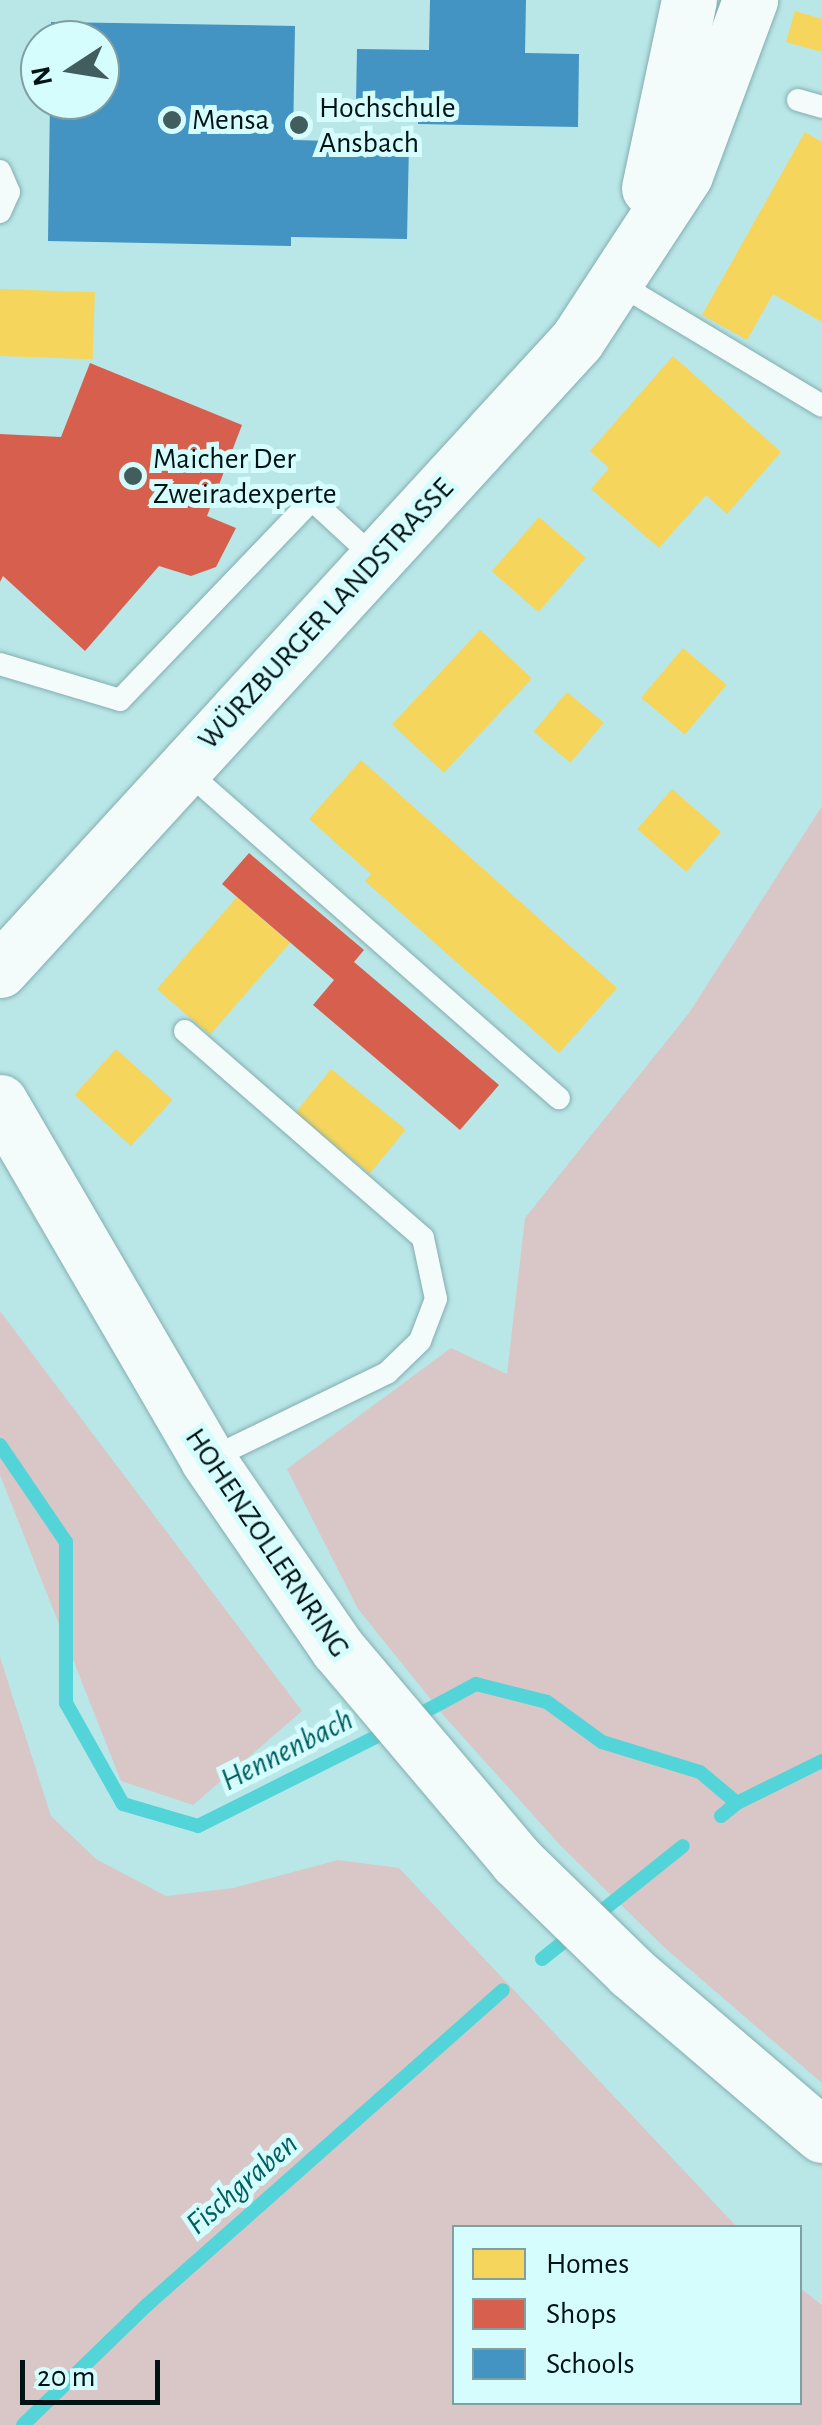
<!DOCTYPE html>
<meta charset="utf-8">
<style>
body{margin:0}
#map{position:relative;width:822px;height:2425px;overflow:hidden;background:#b9e6e7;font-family:"Alegreya Sans",sans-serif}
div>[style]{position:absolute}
.green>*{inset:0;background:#d9c7c7}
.homes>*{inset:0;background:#f6d55c;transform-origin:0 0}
.shops>*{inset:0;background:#d6604d}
.schools>*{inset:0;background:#4393c3}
.stream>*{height:14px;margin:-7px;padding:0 7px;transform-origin:7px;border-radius:7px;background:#52d4d8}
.roads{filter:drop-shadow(0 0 2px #84aeb0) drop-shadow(0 0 2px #84aeb0)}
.service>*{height:22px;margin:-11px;padding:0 11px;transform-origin:11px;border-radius:11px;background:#f4fbfb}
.secondary>*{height:55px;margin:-27.5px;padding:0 27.5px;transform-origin:27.5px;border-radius:27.5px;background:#f4fbfb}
.primary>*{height:55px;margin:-27.5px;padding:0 27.5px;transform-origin:27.5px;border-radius:27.5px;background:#f4fbfb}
.dots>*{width:28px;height:28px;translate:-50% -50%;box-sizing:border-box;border:5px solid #d6fdfe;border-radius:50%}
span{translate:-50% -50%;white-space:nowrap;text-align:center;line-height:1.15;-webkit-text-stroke:10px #d6fdfe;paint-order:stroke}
.poi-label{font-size:30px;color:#001314}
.left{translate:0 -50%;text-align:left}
.street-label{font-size:30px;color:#001314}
.water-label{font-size:32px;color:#005e61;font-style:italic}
.legend{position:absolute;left:452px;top:2225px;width:350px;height:180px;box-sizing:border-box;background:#d6fdfe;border:2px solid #809fa0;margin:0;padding:12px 18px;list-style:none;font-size:30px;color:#001314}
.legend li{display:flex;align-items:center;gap:20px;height:50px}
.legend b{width:50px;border:2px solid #809fa0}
.north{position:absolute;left:20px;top:20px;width:100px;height:100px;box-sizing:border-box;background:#d6fdfe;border:2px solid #809fa0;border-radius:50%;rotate:258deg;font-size:28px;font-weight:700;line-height:40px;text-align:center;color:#001314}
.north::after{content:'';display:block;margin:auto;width:35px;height:45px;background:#415d5e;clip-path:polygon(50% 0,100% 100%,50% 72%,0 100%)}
.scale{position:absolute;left:20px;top:2360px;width:140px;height:45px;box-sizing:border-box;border:5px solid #001314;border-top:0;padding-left:12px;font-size:30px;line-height:35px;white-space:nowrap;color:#001314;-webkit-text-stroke:8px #d6fdfe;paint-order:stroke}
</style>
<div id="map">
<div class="green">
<div style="clip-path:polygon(822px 806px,822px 2083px,665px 1948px,560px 1845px,445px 1717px,358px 1609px,287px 1469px,451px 1348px,507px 1374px,525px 1218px,689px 1013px)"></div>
<div style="clip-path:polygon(0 1311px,302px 1711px,193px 1805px,121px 1781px,0 1475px)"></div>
<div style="clip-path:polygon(0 1657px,51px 1816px,96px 1859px,166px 1896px,233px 1888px,338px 1860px,399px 1868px,737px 2227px,454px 2228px,454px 2402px,800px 2402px,800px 2288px,822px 2305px,822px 2425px,0 2425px)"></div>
</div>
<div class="homes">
<div style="clip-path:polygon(795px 11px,822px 19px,822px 52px,786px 42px)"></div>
<div style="clip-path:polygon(805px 132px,822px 142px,822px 322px,773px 294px,747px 340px,702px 315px)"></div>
<div style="left:0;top:289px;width:95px;height:67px;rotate:2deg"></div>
<div style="clip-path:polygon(673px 356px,781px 452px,727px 514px,706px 495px,659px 548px,591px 489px,609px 468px,590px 451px)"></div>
<div style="left:539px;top:517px;width:62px;height:72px;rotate:41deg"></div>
<div style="left:480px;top:630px;width:71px;height:129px;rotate:43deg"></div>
<div style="left:683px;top:648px;width:57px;height:65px;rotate:40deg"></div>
<div style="left:567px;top:692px;width:48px;height:52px;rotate:40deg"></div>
<div style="clip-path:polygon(361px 760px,617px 988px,559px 1053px,365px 881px,371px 874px,309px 819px)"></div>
<div style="left:672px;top:789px;width:65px;height:53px;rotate:41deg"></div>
<div style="left:237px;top:897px;width:70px;height:122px;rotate:41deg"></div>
<div style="left:116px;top:1049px;width:76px;height:62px;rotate:42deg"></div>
<div style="left:331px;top:1069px;width:96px;height:57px;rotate:39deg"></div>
</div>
<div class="shops">
<div style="clip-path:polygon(90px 363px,242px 425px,207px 516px,236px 528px,216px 567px,191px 576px,159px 566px,85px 651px,3px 576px,0 582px,0 434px,61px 437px)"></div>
<div style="clip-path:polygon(249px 853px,364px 950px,354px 962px,499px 1085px,460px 1130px,313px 1005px,334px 980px,222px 884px)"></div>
</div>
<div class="schools">
<div style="clip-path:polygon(430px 0,526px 0,525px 53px,579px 54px,578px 127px,418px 124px,418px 103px,356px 102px,357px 49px,429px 50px)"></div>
<div style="clip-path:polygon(51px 22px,295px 26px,293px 140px,409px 143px,407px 239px,291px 237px,291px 246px,48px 241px,50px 100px,100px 100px,100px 40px,51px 40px)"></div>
</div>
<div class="stream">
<div style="left:0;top:1445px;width:117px;rotate:55.8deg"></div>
<div style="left:66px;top:1542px;width:161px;rotate:90deg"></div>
<div style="left:66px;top:1703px;width:116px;rotate:60.6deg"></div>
<div style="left:123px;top:1804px;width:78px;rotate:16.3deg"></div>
<div style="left:198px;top:1826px;width:217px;rotate:-26.6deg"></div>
<div style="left:411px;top:1719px;width:74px;rotate:-28.3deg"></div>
<div style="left:476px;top:1684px;width:73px;rotate:14.2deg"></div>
<div style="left:547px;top:1702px;width:68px;rotate:36deg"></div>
<div style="left:602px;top:1742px;width:102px;rotate:17deg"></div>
<div style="left:700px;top:1772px;width:48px;rotate:40deg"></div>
<div style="left:737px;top:1803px;width:95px;rotate:-26.3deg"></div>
<div style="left:721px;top:1816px;width:21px;rotate:-39deg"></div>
<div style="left:593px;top:1918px;width:115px;rotate:-38.7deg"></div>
<div style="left:542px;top:1959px;width:43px;rotate:-38.5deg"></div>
<div style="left:23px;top:2425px;width:173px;rotate:-44.1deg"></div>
<div style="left:147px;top:2305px;width:475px;rotate:-41.5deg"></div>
</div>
<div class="roads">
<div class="service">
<div style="left:798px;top:100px;width:25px;rotate:16deg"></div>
<div style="left:0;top:171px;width:23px;rotate:67deg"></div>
<div style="left:9px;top:192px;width:22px;rotate:114deg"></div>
<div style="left:616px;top:282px;width:240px;rotate:31deg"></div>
<div style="left:0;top:664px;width:125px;rotate:16.7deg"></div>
<div style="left:120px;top:700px;width:277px;rotate:-46.2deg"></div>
<div style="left:312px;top:500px;width:87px;rotate:42.7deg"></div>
<div style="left:184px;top:769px;width:499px;rotate:41.3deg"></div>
<div style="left:185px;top:1031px;width:315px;rotate:41deg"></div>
<div style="left:423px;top:1238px;width:62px;rotate:78deg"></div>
<div style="left:436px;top:1299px;width:45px;rotate:110.9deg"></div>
<div style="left:420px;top:1341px;width:46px;rotate:135.9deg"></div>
<div style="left:387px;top:1373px;width:199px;rotate:154.1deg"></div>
</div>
<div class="secondary">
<div style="left:0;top:1102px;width:414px;rotate:59.8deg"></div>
<div style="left:208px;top:1460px;width:229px;rotate:55.5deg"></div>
<div style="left:338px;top:1649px;width:277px;rotate:49.8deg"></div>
<div style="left:517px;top:1861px;width:159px;rotate:44.2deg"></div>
<div style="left:631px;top:1972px;width:251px;rotate:40.5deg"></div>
</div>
<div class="primary">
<div style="left:649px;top:188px;width:192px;rotate:-78deg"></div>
<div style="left:0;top:970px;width:854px;rotate:-47.51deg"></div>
<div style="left:577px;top:340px;width:197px;rotate:-56.8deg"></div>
<div style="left:685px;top:175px;width:187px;rotate:-69.6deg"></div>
</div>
</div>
<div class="dots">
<div style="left:172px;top:120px;background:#415d5e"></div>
<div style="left:299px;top:125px;background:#415d5e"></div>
<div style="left:133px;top:476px;background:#415d5e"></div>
</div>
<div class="poi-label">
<span class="left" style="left:319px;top:125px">Hochschule<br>Ansbach</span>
<span class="left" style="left:192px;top:120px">Mensa</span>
<span class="left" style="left:153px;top:476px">Maicher Der<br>Zweiradexperte</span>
</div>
<div class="street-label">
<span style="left:326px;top:614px;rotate:-47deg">WÜRZBURGER LANDSTRASSE</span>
<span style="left:267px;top:1543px;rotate:56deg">HOHENZOLLERNRING</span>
</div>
<div class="water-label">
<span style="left:287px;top:1750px;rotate:-27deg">Hennenbach</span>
<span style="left:242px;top:2184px;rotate:-41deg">Fischgraben</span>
</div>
<ul class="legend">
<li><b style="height:28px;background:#f6d55c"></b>Homes</li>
<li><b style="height:28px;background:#d6604d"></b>Shops</li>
<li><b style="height:28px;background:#4393c3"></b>Schools</li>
</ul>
<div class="north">N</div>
<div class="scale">20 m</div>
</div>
